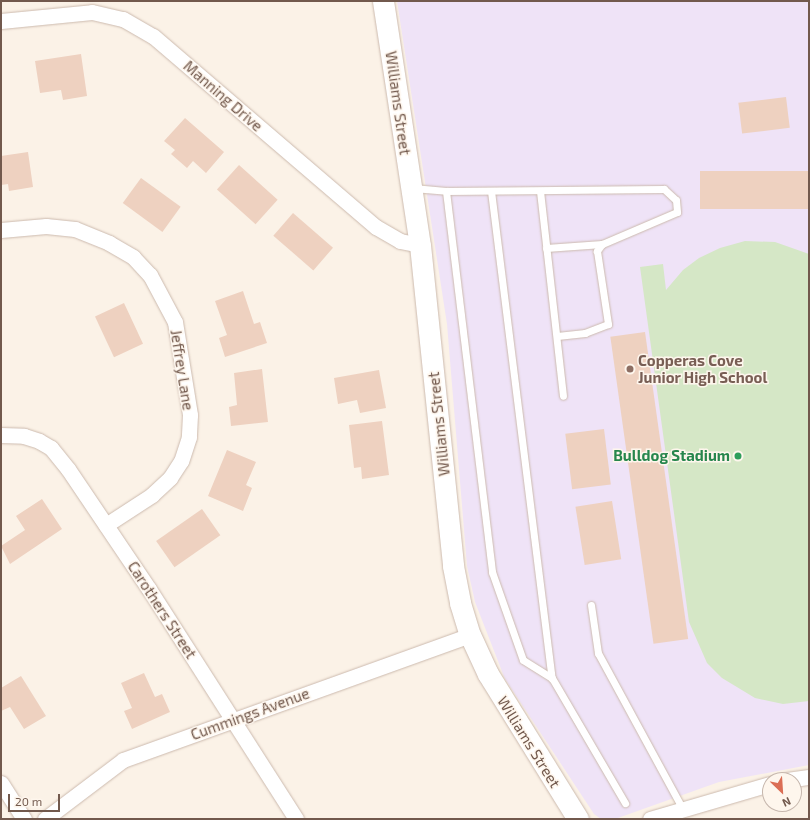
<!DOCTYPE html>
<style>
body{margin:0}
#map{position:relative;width:810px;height:820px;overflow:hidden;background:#fbf2e7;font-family:"Exo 2",sans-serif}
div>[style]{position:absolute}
.education>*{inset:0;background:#efe3f7}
.green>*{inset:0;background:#d5e7c6}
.building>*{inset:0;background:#eed1c0;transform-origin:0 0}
.roads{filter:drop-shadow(0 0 1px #ccbaae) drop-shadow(0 0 1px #ccbaae)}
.lane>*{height:7px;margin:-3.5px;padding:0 3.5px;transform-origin:3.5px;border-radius:3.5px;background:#fff}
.street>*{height:15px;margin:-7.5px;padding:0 7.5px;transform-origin:7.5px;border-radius:7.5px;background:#fff}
.secondary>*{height:21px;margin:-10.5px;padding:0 10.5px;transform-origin:10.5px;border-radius:10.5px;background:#fff}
.dots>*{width:11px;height:11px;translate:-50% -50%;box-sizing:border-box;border:2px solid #fef6ed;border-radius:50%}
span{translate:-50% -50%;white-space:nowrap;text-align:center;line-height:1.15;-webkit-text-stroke:3px #fef6ed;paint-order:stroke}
.street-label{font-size:15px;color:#72594d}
.education-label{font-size:15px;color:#785e54;font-weight:700}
.left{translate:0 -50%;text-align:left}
.leisure-label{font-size:15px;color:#27864d;font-weight:700}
.right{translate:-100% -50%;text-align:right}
.frame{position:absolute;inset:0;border:2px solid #72594d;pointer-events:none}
.north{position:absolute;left:762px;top:772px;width:40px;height:40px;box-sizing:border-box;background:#fef6ed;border:1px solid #c6b7ad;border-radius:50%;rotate:155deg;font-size:11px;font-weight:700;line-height:16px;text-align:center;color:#72594d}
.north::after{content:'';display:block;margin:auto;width:14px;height:18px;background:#db6e55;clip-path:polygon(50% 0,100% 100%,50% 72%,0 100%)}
.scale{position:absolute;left:8px;top:794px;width:52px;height:18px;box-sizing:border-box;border:2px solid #72594d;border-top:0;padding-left:5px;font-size:12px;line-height:14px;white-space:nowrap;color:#72594d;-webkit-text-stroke:3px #fef6ed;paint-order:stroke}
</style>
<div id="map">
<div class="education">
<div style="clip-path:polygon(397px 1px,809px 1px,809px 765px,719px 782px,615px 819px,601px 819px,594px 814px,505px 679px,475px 602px,467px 566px,447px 324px)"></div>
</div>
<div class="green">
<div style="clip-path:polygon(745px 241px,775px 242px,809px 254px,809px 701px,783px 704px,755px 698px,722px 678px,707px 663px,689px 622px,640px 267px,663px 264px,666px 290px,683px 270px,699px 258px,720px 248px)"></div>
</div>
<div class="building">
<div style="clip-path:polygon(81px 54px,87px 96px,63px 100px,61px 90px,40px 93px,35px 61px)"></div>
<div style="left:786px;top:97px;width:31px;height:48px;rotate:83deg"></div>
<div style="clip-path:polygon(185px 118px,224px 152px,206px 173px,193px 161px,187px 168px,171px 154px,175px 150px,164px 141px)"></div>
<div style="clip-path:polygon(28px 152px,33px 187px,9px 191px,8px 184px,1px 185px,1px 156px)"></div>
<div style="left:239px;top:165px;width:52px;height:33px;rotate:42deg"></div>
<div style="left:809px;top:171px;width:38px;height:109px;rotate:90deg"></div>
<div style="left:141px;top:178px;width:49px;height:31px;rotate:36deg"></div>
<div style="left:293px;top:213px;width:53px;height:30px;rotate:41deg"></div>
<div style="clip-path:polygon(243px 291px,254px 324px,260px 322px,267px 343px,225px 357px,219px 338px,227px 335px,215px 301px)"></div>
<div style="left:124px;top:303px;width:45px;height:32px;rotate:65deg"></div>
<div style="left:645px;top:332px;width:310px;height:35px;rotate:82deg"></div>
<div style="clip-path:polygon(262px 369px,268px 422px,231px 426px,229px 407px,237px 405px,234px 373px)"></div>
<div style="clip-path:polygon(379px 370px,386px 408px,360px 413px,357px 400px,338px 404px,334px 378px)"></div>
<div style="clip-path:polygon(382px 421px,389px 475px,362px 479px,361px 467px,354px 468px,349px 425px)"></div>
<div style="left:604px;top:429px;width:56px;height:39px;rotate:83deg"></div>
<div style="clip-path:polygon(227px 450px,256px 462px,246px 485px,252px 488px,243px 511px,208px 496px)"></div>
<div style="clip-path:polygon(42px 499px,62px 529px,10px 564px,1px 546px,25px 530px,16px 516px)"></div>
<div style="left:612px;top:501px;width:59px;height:37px;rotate:81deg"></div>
<div style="left:202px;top:509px;width:32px;height:56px;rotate:55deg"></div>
<div style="clip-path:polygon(144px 673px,155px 697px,162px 694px,170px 712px,132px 729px,124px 711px,132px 708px,121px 683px)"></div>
<div style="clip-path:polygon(21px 676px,46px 716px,24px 729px,10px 707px,1px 711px,1px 688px)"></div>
</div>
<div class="roads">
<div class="lane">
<div style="left:413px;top:188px;width:33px;rotate:5deg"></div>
<div style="left:446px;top:191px;width:218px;rotate:-0.5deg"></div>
<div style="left:664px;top:189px;width:16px;rotate:43deg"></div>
<div style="left:676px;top:200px;width:12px;rotate:85deg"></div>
<div style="left:677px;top:212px;width:82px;rotate:156.9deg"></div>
<div style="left:602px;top:244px;width:9px;rotate:126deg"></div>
<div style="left:597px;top:251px;width:74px;rotate:81.4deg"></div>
<div style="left:608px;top:324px;width:25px;rotate:159deg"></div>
<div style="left:585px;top:333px;width:28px;rotate:174deg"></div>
<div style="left:446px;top:191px;width:384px;rotate:83.1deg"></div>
<div style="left:492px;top:572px;width:93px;rotate:70.6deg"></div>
<div style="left:523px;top:660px;width:34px;rotate:32deg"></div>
<div style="left:491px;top:191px;width:491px;rotate:82.9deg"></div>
<div style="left:552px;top:678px;width:145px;rotate:59.7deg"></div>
<div style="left:540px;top:191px;width:206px;rotate:83.6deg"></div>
<div style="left:546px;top:248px;width:56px;rotate:-4.1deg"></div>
<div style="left:591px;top:605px;width:49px;rotate:81.7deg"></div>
<div style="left:598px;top:653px;width:176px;rotate:61.5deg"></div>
</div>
<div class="street">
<div style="left:1px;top:21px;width:91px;rotate:-5.6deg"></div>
<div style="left:92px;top:12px;width:32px;rotate:13deg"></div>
<div style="left:123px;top:19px;width:34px;rotate:30deg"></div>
<div style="left:153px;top:36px;width:294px;rotate:40.6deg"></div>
<div style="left:376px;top:227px;width:28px;rotate:30deg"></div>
<div style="left:400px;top:241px;width:20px;rotate:11deg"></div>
<div style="left:1px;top:230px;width:45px;rotate:-5.1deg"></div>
<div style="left:46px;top:226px;width:29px;rotate:6deg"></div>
<div style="left:75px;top:229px;width:37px;rotate:22deg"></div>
<div style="left:109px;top:243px;width:28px;rotate:30deg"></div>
<div style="left:133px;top:257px;width:25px;rotate:47deg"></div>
<div style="left:150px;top:275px;width:53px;rotate:62deg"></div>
<div style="left:175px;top:322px;width:94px;rotate:80.8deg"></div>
<div style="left:190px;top:415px;width:22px;rotate:93deg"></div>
<div style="left:189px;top:437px;width:25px;rotate:108deg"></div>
<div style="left:181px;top:461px;width:20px;rotate:123deg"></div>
<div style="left:170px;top:478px;width:25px;rotate:137deg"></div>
<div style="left:152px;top:495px;width:55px;rotate:146.9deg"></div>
<div style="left:1px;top:435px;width:23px;rotate:2deg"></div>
<div style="left:24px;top:436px;width:16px;rotate:18deg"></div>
<div style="left:39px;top:441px;width:14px;rotate:30deg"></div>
<div style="left:51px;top:448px;width:27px;rotate:51deg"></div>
<div style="left:68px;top:469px;width:145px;rotate:56deg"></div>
<div style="left:149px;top:589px;width:273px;rotate:57.4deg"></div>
<div style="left:787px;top:780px;width:22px;rotate:-8deg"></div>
<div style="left:1px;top:783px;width:43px;rotate:57.4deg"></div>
<div style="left:45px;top:819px;width:98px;rotate:-37.1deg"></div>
<div style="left:123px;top:760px;width:369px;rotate:-19.8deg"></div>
<div style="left:650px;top:819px;width:125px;rotate:-16.3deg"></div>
</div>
<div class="secondary">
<div style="left:383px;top:1px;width:247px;rotate:81.4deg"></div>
<div style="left:420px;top:245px;width:323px;rotate:84.1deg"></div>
<div style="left:453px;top:566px;width:38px;rotate:79deg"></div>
<div style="left:460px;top:603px;width:34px;rotate:73deg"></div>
<div style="left:470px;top:635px;width:43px;rotate:65.2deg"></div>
<div style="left:488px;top:674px;width:171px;rotate:58.2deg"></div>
</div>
</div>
<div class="dots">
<div style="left:630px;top:369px;background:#8d6e63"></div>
<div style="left:738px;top:456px;background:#2e9e5b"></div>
</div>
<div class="street-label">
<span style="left:223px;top:96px;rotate:41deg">Manning Drive</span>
<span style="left:398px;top:103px;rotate:82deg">Williams Street</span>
<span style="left:182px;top:370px;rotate:81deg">Jeffrey Lane</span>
<span style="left:439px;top:424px;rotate:-96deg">Williams Street</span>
<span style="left:162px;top:610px;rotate:57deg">Carothers Street</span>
<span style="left:250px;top:714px;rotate:-20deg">Cummings Avenue</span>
<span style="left:529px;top:742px;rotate:58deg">Williams Street</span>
</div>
<div class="education-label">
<span class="left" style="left:638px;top:369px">Copperas Cove<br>Junior High School</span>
</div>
<div class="leisure-label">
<span class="right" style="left:730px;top:456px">Bulldog Stadium</span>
</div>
<div class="frame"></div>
<div class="north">N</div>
<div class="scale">20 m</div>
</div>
